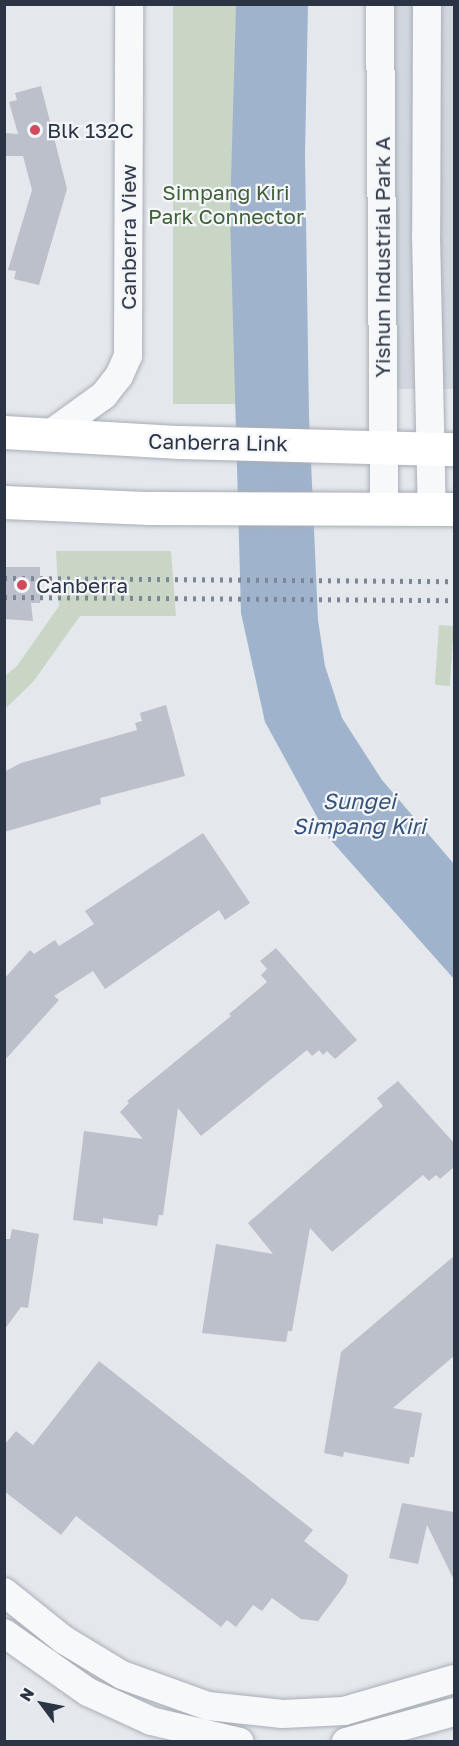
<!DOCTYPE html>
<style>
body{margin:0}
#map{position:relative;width:459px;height:1746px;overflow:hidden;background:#e4e7ec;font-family:"Golos Text",sans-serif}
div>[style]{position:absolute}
.built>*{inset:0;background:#d2d6de;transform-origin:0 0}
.green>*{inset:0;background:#c9d6c5;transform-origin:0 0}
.water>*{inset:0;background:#9fb4cc}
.building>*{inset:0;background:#bbc0ca}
.roads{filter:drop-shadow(0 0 2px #a9aeb7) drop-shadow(0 0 2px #a9aeb7)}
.minor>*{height:28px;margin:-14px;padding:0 14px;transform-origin:14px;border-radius:14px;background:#f7f8fa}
.major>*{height:33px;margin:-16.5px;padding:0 16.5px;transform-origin:16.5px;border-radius:16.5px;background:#fff}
.rail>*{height:4.5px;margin-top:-2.25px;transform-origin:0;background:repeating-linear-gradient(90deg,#7d8696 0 3px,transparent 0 9px)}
.dots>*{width:16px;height:16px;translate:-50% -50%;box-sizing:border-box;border:3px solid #f4f6f9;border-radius:50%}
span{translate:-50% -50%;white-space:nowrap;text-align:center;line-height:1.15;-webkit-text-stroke:4.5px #f4f6f9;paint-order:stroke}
.poi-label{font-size:21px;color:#2b3445}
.left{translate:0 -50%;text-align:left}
.park-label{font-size:21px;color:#3f6138}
.street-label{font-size:21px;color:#2b3445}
.water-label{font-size:22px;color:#34527a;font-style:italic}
.frame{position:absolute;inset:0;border:6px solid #2b3445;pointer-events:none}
.north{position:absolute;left:12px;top:1674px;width:60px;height:60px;-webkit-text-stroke:4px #f4f6f9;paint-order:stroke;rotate:302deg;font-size:16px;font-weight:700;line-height:24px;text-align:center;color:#2b3445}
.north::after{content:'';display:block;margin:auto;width:21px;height:27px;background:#2b3445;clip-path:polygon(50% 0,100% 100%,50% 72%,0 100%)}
</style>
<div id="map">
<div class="built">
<div style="left:380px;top:5px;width:74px;height:384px"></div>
</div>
<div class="green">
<div style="left:173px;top:5px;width:108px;height:399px"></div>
<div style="clip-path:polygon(56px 551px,171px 551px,176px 616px,80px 616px,33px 682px,5px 709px,5px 676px,17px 666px,59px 606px)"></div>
<div style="left:439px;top:625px;width:15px;height:60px;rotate:4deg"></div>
</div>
<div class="water">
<div style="clip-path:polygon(236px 5px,308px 5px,305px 155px,309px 416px,318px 620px,325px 666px,342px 718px,382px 780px,454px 864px,454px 979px,328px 837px,265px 722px,241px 613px,230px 214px)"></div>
</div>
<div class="building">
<div style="clip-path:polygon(41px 86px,67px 189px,39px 285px,14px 279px,16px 271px,8px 270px,32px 190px,23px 156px,4px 156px,4px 133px,18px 134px,9px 102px,17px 100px,15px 93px)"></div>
<div style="clip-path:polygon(4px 567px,40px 567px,40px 603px,31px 603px,33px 621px,4px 619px)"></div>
<div style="clip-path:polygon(166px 705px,185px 776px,100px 798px,101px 804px,4px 832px,4px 772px,21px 763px,137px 730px,135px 723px,142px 721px,140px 713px)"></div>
<div style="clip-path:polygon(203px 833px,250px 903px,225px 920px,219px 910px,105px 989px,93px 971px,54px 996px,59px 1000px,4px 1061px,4px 979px,30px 950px,34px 954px,55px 940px,59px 946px,94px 924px,85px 911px)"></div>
<div style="clip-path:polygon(276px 948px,357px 1040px,335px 1059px,327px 1051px,323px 1055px,319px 1050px,312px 1056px,307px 1050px,201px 1136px,178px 1108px,163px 1215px,159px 1215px,157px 1226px,103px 1218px,103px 1224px,73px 1220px,84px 1131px,143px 1139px,120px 1112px,129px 1103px,127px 1101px,231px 1016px,229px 1014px,267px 982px,261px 975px,267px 969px,260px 961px)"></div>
<div style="clip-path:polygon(398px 1081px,454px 1143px,454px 1167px,440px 1179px,436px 1175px,429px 1181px,423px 1175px,332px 1252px,310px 1228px,292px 1331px,288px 1331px,286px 1342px,202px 1333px,216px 1244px,273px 1254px,248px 1223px,383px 1106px,377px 1098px)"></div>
<div style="clip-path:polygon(12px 1229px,39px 1234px,28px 1308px,21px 1307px,4px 1330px,4px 1239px,10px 1239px)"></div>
<div style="clip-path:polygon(454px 1256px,454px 1356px,393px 1408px,422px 1413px,414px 1457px,410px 1457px,409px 1464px,344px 1452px,343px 1457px,324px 1453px,341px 1352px)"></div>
<div style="clip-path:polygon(99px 1361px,313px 1530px,304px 1541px,348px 1575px,346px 1583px,318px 1621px,301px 1619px,272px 1598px,262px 1611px,253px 1605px,236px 1627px,227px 1620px,221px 1627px,76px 1516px,61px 1535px,4px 1491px,4px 1445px,16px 1431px,33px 1445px)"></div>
<div style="clip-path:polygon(402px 1503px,454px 1512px,454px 1580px,427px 1525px,418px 1564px,389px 1558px)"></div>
</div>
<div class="roads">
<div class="minor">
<div style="left:380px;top:4px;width:506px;rotate:89.55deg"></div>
<div style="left:427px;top:4px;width:231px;rotate:90.2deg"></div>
<div style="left:426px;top:235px;width:275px;rotate:88.8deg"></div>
<div style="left:50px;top:434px;width:67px;rotate:-35.8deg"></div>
<div style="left:104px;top:395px;width:24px;rotate:-52deg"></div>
<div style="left:119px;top:376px;width:22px;rotate:-66deg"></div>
<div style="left:128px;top:356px;width:352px;rotate:-89.8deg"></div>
<div style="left:4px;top:1592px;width:77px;rotate:38.7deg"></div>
<div style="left:64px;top:1640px;width:68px;rotate:31.1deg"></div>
<div style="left:122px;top:1675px;width:91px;rotate:19.8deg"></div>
<div style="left:208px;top:1706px;width:75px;rotate:6.1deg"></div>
<div style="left:283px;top:1714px;width:61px;rotate:-2.8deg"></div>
<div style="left:344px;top:1711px;width:115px;rotate:-16.2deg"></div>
<div style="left:4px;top:1633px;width:103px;rotate:35.1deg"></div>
<div style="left:88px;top:1692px;width:69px;rotate:24.7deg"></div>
<div style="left:151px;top:1721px;width:91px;rotate:13.3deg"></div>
<div style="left:346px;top:1742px;width:112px;rotate:-15.5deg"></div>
</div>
<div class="major">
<div style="left:4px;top:432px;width:176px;rotate:3.3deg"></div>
<div style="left:180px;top:442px;width:274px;rotate:1.5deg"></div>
<div style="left:4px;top:502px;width:146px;rotate:2.4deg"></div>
<div style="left:150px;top:508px;width:304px;rotate:0.2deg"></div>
</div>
</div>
<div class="rail">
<div style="left:4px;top:578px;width:450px;rotate:0.4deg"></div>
<div style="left:4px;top:597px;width:450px;rotate:0.4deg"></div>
</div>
<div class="dots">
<div style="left:35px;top:130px;background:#d1495b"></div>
<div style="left:22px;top:585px;background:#d1495b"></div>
</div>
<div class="poi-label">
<span class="left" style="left:47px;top:130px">Blk 132C</span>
<span class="left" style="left:36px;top:585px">Canberra</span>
</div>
<div class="park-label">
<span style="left:226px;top:204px">Simpang Kiri<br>Park Connector</span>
</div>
<div class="street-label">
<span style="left:128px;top:237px;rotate:-90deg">Canberra View</span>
<span style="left:382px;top:257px;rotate:-90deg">Yishun Industrial Park A</span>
<span style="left:218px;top:442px;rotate:1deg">Canberra Link</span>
</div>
<div class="water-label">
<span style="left:359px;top:813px">Sungei<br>Simpang Kiri</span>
</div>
<div class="frame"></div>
<div class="north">N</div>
</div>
